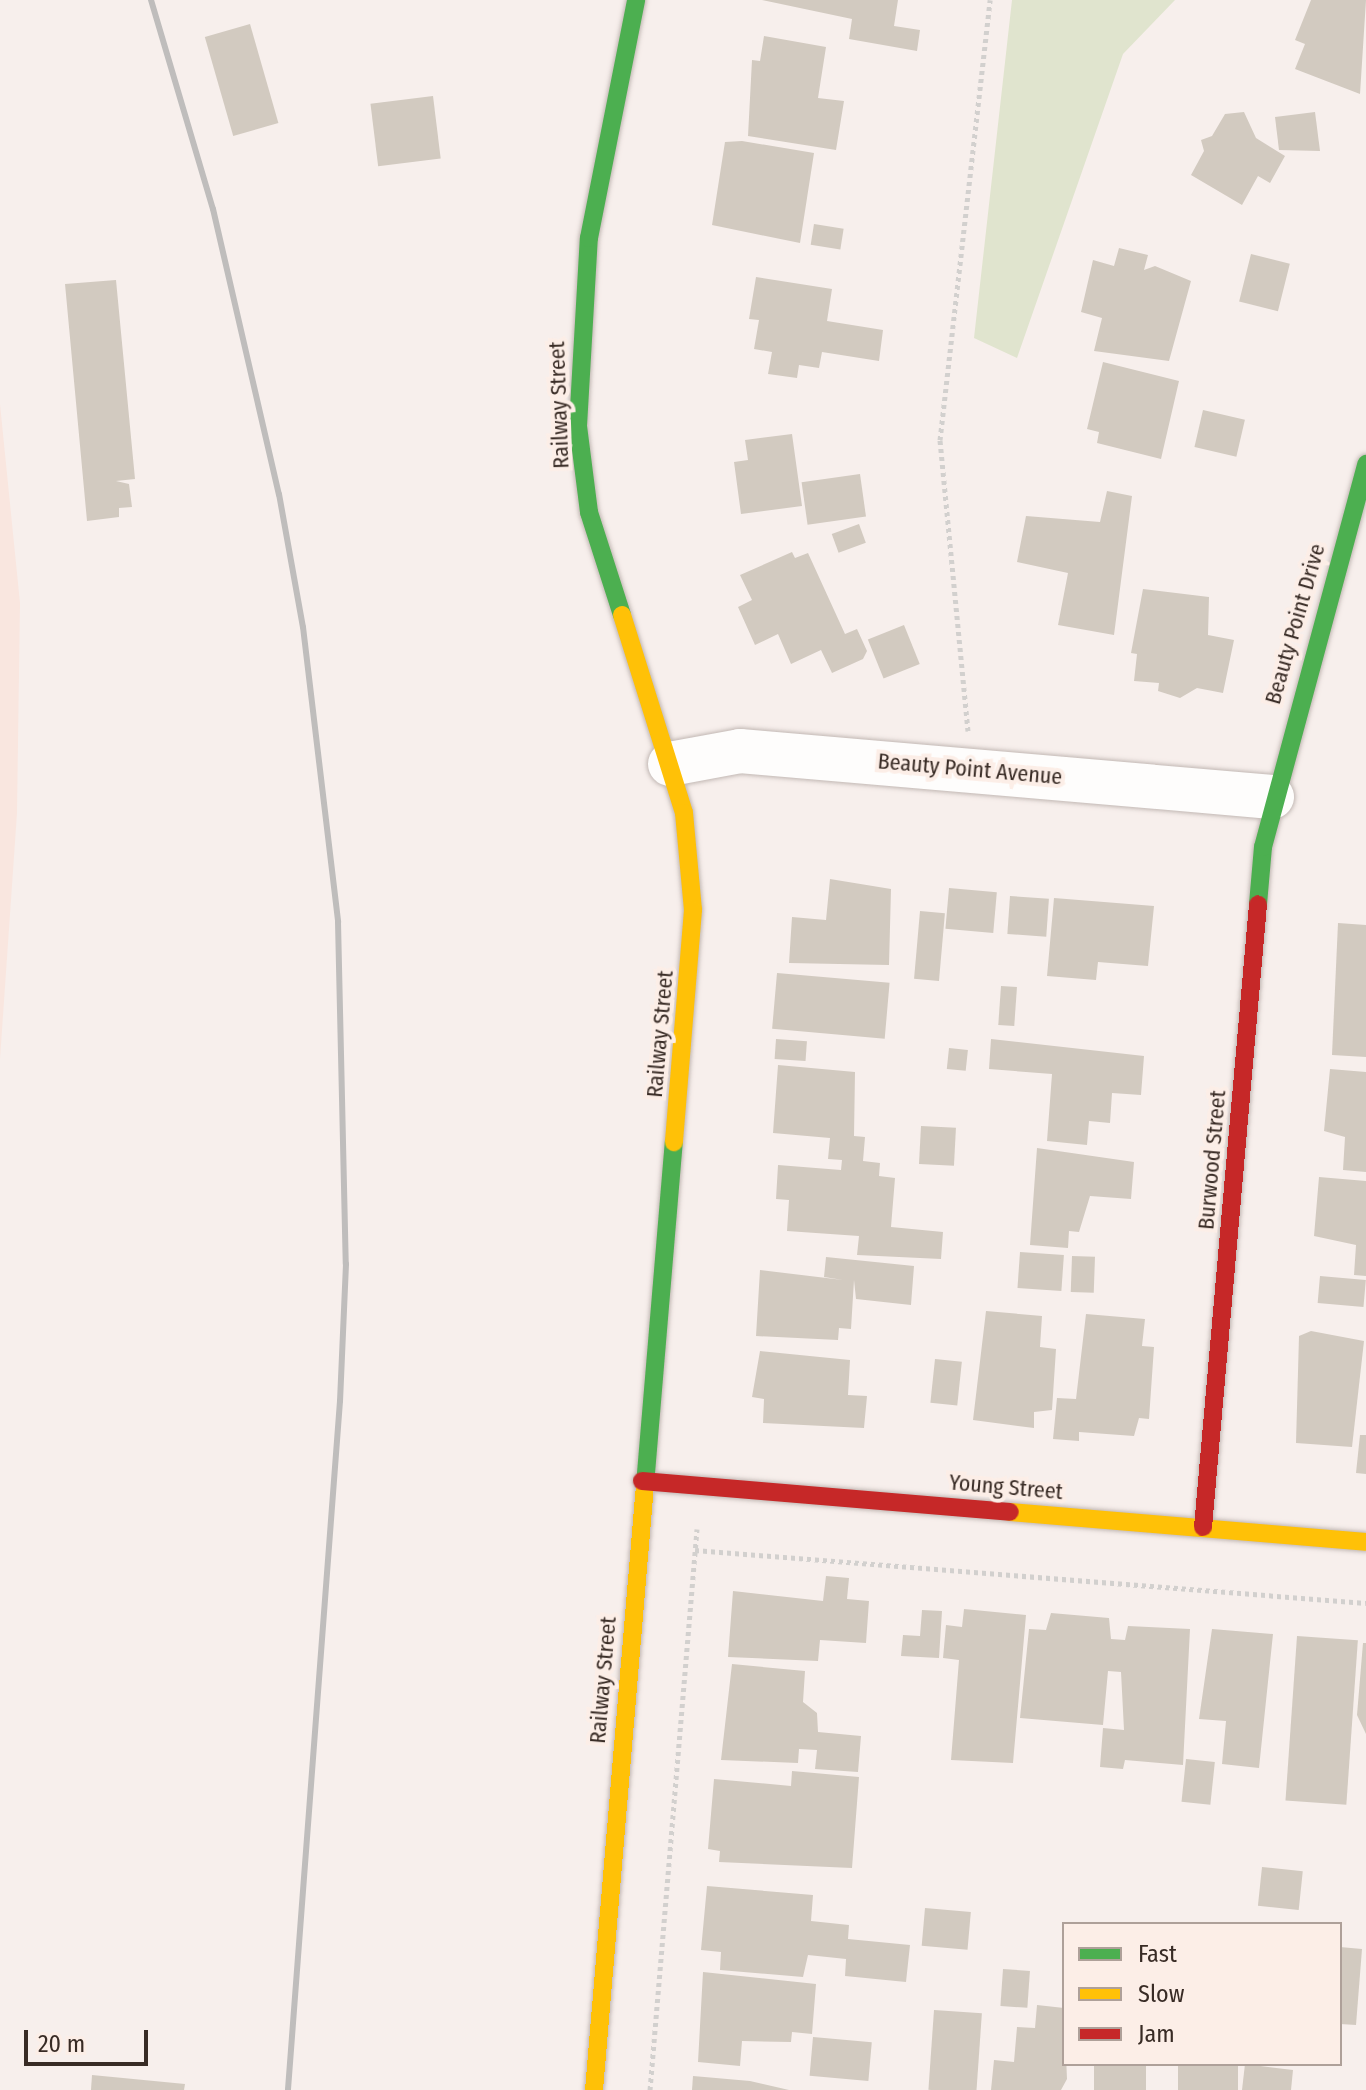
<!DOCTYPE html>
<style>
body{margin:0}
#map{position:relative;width:1366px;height:2090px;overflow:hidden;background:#f7efec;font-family:"Fira Sans Condensed",sans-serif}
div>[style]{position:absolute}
.built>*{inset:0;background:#f9e6df}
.green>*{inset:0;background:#e0e4ce}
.building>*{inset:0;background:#d2cac0;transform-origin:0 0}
.path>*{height:5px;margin-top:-2.5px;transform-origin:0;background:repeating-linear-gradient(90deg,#d2d0ce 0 4px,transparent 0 8px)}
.roads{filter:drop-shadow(0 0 2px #c2b8b4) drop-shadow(0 0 2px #c2b8b4)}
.street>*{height:44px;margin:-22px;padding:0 22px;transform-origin:22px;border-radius:22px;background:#fefdfc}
.fast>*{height:18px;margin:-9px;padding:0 9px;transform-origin:9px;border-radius:9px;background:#4caf50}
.slow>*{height:18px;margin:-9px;padding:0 9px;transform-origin:9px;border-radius:9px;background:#ffc107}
.jam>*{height:18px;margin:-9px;padding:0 9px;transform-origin:9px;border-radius:9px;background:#c62828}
.rail>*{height:6px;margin:-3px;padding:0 3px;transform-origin:3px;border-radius:3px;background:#bfbdbc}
span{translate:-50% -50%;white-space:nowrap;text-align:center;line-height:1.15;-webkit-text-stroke:8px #fceee7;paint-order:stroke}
.street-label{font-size:22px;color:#382b25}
.legend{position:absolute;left:1062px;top:1922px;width:280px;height:144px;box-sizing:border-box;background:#fceee7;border:2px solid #aea099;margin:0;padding:10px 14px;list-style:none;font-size:24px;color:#382b25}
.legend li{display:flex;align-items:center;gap:16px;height:40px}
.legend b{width:40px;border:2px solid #aea099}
.scale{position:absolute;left:24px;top:2030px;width:124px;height:36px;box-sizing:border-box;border:4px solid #382b25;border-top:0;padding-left:10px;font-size:24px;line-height:28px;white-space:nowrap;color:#382b25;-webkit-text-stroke:6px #fceee7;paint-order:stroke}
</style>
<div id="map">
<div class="built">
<div style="clip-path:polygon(0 404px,20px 603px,17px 813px,0 1059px)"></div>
</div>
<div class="green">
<div style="clip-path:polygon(1012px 0,1175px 0,1123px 54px,1017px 358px,974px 338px)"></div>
</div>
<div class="building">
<div style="clip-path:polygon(762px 0,898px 0,894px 26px,920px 30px,917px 51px,849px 39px,852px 19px)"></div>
<div style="clip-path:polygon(1311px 0,1366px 0,1360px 94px,1295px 69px,1305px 44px,1295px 40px)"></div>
<div style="left:250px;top:24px;width:103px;height:47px;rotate:74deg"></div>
<div style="clip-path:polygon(764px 36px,826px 47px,818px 98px,844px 101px,836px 150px,748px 136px,752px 60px,760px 61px)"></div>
<div style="left:433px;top:96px;width:63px;height:63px;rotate:83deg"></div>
<div style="clip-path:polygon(1244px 112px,1256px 138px,1285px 156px,1270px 183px,1258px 176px,1242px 205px,1191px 175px,1204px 151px,1201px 140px,1212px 136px,1225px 114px)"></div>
<div style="clip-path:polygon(1315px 112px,1320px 151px,1279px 150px,1275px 117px)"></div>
<div style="clip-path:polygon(742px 141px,814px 153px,800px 243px,712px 225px,725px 142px)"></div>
<div style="left:814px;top:224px;width:30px;height:21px;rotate:9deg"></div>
<div style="clip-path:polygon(1119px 248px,1148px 255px,1144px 270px,1155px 266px,1191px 281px,1169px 361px,1094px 351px,1102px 318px,1081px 312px,1093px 260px,1114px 266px)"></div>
<div style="left:1251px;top:254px;width:40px;height:49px;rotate:14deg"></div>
<div style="clip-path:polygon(756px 277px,832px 289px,827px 321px,883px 330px,879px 361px,822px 352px,819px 368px,799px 365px,797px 378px,768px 374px,772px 352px,754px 349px,759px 320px,749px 319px)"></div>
<div style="clip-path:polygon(116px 280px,135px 479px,116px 481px,129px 484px,132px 507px,119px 508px,119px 517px,87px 521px,65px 284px)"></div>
<div style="clip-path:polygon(1103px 362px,1179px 381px,1161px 459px,1097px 443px,1099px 432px,1087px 429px)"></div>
<div style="left:1203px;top:410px;width:43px;height:38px;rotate:13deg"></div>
<div style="clip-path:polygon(792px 434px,802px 506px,741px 514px,734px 462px,748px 460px,745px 440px)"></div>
<div style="left:860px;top:474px;width:43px;height:59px;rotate:82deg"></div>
<div style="clip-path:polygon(1107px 491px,1132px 496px,1114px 635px,1058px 625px,1068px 573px,1017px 562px,1026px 516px,1100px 522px)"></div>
<div style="left:859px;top:524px;width:20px;height:29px;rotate:70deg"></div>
<div style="clip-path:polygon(792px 552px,795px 558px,808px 553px,845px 634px,857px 629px,867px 651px,863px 659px,832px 673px,821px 650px,791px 664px,778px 634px,755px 645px,738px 607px,752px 600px,740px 575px)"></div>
<div style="clip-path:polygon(1143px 589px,1209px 597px,1208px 635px,1234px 640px,1223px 693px,1197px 688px,1180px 698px,1158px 691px,1159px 683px,1134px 681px,1137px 654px,1131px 653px)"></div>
<div style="left:904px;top:625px;width:42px;height:39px;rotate:68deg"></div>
<div style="clip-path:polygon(830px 879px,891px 889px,889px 965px,789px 963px,792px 917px,826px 920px)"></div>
<div style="left:949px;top:888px;width:48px;height:41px;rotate:5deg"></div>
<div style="left:1010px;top:896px;width:39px;height:38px;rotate:4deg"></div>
<div style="clip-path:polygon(1054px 898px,1154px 906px,1148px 966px,1098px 962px,1096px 980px,1047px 976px)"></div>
<div style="left:920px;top:911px;width:25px;height:68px;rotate:5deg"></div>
<div style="clip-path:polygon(1338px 923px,1366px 925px,1366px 1057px,1332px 1055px)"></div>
<div style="left:777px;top:973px;width:113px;height:56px;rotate:5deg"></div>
<div style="left:1001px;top:986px;width:16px;height:39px;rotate:4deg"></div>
<div style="left:776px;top:1039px;width:31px;height:20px;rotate:4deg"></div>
<div style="clip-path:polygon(991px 1039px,1144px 1056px,1141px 1095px,1112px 1093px,1110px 1123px,1089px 1121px,1087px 1145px,1047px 1141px,1052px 1074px,989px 1069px)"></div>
<div style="left:949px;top:1048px;width:19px;height:21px;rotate:6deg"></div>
<div style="clip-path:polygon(778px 1065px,855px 1072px,854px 1136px,865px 1137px,863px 1161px,880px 1163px,879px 1176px,895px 1178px,891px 1227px,943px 1232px,941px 1259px,857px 1255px,859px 1236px,787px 1231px,789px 1200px,776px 1199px,778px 1165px,841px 1170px,842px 1160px,828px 1159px,830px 1138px,773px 1133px)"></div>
<div style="clip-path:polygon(1330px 1069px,1366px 1072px,1366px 1172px,1343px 1170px,1345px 1137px,1324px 1131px)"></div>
<div style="left:921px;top:1126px;width:35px;height:38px;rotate:3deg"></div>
<div style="clip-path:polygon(1037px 1148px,1134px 1162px,1131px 1199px,1090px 1196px,1079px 1232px,1069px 1231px,1068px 1248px,1030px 1245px)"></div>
<div style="clip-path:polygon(1319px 1177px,1366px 1181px,1366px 1276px,1354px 1275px,1356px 1245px,1314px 1236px)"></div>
<div style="left:1020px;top:1252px;width:44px;height:36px;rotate:4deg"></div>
<div style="left:1072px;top:1256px;width:23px;height:36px;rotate:2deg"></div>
<div style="clip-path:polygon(826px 1257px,914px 1266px,911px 1305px,856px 1299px,854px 1280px,851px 1329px,839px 1328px,838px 1340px,756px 1336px,760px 1270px,843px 1280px,824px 1277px)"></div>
<div style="left:1320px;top:1276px;width:46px;height:27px;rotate:5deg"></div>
<div style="clip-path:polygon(986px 1311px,1042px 1316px,1040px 1347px,1056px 1349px,1052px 1410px,1034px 1412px,1034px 1428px,973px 1420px)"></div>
<div style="clip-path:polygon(1086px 1314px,1145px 1319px,1142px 1346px,1154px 1347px,1149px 1419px,1139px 1418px,1134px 1436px,1079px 1432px,1079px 1441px,1053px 1439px,1057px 1398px,1076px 1399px)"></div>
<div style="clip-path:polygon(1311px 1331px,1364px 1341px,1352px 1447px,1296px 1443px,1299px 1336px)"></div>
<div style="clip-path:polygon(760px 1351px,850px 1360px,848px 1395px,867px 1396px,864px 1428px,763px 1423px,764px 1399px,752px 1397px)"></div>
<div style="left:935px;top:1359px;width:27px;height:44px;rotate:6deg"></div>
<div style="clip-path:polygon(1360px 1435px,1366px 1435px,1366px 1474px,1356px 1473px)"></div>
<div style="clip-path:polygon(826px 1576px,849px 1578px,847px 1599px,869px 1601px,866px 1643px,820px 1640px,818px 1661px,728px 1657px,733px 1591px,823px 1601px)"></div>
<div style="clip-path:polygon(964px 1609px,1026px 1615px,1013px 1763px,951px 1760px,959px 1660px,943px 1658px,946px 1625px,962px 1627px)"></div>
<div style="clip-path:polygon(922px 1610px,942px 1611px,939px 1658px,901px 1656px,903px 1635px,920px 1636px)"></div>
<div style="clip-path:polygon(1051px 1613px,1109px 1618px,1111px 1639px,1125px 1640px,1128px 1626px,1190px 1629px,1183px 1765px,1125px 1760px,1123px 1769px,1100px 1767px,1103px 1728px,1124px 1730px,1121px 1672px,1108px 1671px,1103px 1725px,1020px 1718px,1029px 1629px,1046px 1630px)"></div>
<div style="clip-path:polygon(1212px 1629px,1273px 1634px,1259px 1768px,1222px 1764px,1226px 1721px,1199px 1719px)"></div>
<div style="left:1297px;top:1636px;width:61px;height:165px;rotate:4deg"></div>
<div style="clip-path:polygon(1363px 1643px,1366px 1643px,1366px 1734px,1357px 1715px)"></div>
<div style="clip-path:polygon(732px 1664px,805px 1671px,803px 1702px,817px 1713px,818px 1732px,861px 1736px,858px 1772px,815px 1769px,817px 1750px,799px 1749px,798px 1763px,721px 1760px)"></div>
<div style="left:1186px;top:1759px;width:29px;height:43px;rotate:6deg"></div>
<div style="clip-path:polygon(792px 1771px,859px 1777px,852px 1868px,719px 1862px,720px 1851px,708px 1849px,714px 1779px,791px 1786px)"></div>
<div style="left:1262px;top:1867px;width:41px;height:39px;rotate:6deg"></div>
<div style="clip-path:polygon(707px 1886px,813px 1895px,811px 1921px,849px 1925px,848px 1939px,910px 1945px,906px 1982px,845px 1976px,846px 1959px,808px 1955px,803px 1977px,720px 1970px,721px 1952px,701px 1950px)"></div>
<div style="left:925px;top:1908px;width:46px;height:38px;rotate:5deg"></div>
<div style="clip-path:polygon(1340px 1947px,1362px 1949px,1356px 2025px,1340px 2024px)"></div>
<div style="left:1003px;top:1969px;width:27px;height:37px;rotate:4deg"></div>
<div style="clip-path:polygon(703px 1972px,816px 1984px,812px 2034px,792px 2032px,791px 2042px,742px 2041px,740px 2066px,698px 2062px)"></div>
<div style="clip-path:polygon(1037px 2005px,1064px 2008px,1067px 2079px,1061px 2090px,991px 2090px,994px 2060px,1014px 2062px,1017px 2027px,1035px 2028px)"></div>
<div style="left:934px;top:2010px;width:48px;height:80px;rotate:4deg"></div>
<div style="left:813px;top:2037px;width:59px;height:39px;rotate:5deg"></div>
<div style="left:1094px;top:2064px;width:52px;height:26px"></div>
<div style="left:1178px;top:2064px;width:60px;height:26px"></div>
<div style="clip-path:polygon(1245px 2064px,1293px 2070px,1291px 2090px,1242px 2090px)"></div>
<div style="clip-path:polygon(92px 2075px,185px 2084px,184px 2090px,91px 2090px)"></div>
<div style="clip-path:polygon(693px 2076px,750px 2081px,789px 2090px,692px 2090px)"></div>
</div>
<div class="path">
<div style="left:968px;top:731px;width:292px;rotate:-95.5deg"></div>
<div style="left:940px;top:440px;width:443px;rotate:-83.5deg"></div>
<div style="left:695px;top:1550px;width:673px;rotate:4.52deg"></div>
<div style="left:650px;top:2090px;width:563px;rotate:-85.21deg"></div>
</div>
<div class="roads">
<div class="street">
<div style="left:670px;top:764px;width:71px;rotate:-10.5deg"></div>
<div style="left:740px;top:751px;width:534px;rotate:4.94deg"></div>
</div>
<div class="fast">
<div style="left:622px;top:615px;width:108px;rotate:-107.8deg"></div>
<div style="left:589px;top:512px;width:87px;rotate:-97.3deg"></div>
<div style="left:578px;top:426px;width:188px;rotate:-86.7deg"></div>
<div style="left:589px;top:238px;width:243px;rotate:-78.8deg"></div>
<div style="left:1258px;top:904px;width:57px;rotate:-85deg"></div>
<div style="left:1263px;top:847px;width:397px;rotate:-74.9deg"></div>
<div style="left:645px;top:1485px;width:344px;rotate:-85.2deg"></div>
</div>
<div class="slow">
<div style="left:622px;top:615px;width:207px;rotate:72.6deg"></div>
<div style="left:684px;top:813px;width:97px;rotate:84.7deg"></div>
<div style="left:693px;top:910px;width:233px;rotate:94.7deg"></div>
<div style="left:1010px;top:1512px;width:357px;rotate:4.8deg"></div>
<div style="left:594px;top:2090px;width:607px;rotate:-85.18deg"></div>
</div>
<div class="jam">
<div style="left:642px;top:1481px;width:369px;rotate:4.8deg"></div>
<div style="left:1203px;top:1527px;width:625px;rotate:-84.95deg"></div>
</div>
</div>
<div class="rail">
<div style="left:151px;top:0;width:218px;rotate:73.5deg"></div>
<div style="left:213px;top:209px;width:293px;rotate:77deg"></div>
<div style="left:279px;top:494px;width:135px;rotate:79.8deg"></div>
<div style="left:303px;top:627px;width:297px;rotate:83.2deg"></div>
<div style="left:338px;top:922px;width:342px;rotate:88.7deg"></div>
<div style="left:346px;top:1264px;width:137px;rotate:92.5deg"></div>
<div style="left:340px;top:1401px;width:691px;rotate:94.32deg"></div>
</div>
<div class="street-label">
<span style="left:559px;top:405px;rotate:-92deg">Railway Street</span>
<span style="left:1295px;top:624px;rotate:-74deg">Beauty Point Drive</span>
<span style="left:970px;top:769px;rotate:5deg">Beauty Point Avenue</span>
<span style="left:660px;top:1034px;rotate:-85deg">Railway Street</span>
<span style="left:1212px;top:1160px;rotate:-85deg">Burwood Street</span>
<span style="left:1006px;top:1487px;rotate:5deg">Young Street</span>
<span style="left:603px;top:1680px;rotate:-85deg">Railway Street</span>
</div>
<ul class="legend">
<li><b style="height:10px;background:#4caf50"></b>Fast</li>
<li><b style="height:10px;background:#ffc107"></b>Slow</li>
<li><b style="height:10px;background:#c62828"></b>Jam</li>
</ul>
<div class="scale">20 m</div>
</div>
